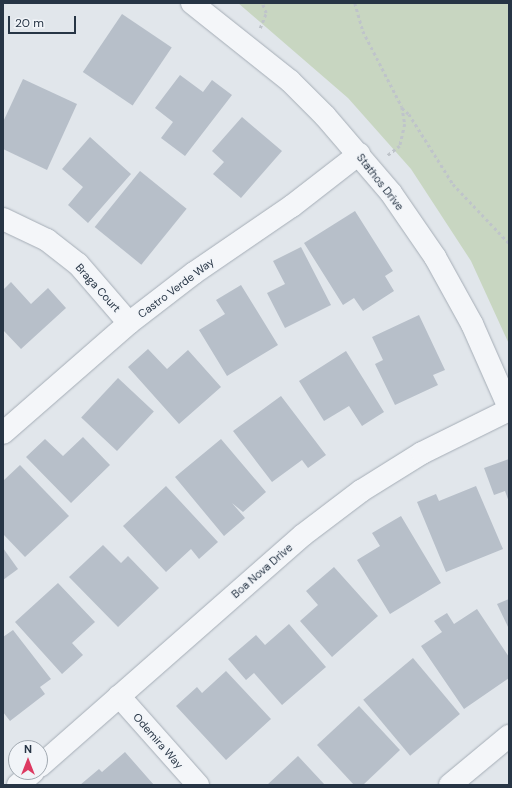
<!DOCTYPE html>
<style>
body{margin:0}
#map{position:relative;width:512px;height:788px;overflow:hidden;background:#e1e6eb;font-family:"DM Sans",sans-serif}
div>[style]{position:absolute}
.green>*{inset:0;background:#c8d6c1}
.building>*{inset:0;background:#b7bfc9;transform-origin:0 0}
.path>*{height:2.5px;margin-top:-1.25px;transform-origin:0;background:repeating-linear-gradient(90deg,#bfc4ca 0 3px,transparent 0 6px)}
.roads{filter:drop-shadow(0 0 1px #a5adb6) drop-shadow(0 0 1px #a5adb6)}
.minor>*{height:22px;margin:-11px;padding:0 11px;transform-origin:11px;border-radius:11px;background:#f4f6f9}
span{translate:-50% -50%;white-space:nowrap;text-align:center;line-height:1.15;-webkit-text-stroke:3px #f1f4f8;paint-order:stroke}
.street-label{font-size:11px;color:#273545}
.frame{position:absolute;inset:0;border:4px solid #273545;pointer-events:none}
.north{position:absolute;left:8px;top:740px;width:40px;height:40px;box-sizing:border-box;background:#f1f4f8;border:1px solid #a0a8b0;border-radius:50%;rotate:0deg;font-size:11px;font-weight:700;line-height:16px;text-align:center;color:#273545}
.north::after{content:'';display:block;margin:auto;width:14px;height:18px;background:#dd3961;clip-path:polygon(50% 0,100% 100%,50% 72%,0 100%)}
.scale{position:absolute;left:8px;top:16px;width:68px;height:18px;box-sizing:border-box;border:2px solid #273545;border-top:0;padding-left:5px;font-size:12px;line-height:14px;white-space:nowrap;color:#273545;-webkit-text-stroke:3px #f1f4f8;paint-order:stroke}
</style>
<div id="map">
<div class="green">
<div style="clip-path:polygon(238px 3px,509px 3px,509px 344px,471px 261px,411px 169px,348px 98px)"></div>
</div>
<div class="building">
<div style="left:122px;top:14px;width:60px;height:70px;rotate:34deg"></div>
<div style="clip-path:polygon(180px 75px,203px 92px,212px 80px,232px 95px,185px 156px,161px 138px,173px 122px,155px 108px)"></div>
<div style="clip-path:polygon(23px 79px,77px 104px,47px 170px,3px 149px,3px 122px)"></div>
<div style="clip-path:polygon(242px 117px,282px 151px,241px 198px,213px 174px,224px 162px,212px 151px)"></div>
<div style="clip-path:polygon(90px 137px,131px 174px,88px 223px,68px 205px,83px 187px,62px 169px)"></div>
<div style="left:140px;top:171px;width:60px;height:72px;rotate:39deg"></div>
<div style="clip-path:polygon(355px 211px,393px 271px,385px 276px,394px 291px,363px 311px,354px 298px,343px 305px,304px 243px)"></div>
<div style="clip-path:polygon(301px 247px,331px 305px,285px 328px,267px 293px,285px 284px,273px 261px)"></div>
<div style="clip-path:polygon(11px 282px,31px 304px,48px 288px,66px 308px,21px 349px,3px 330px,3px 290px)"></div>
<div style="clip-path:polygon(241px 285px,278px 345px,227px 376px,199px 330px,225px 314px,216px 300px)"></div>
<div style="clip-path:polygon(419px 315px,445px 370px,433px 375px,438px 385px,395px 405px,375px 364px,383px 360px,372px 337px)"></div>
<div style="clip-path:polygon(148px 349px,167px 369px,188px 350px,221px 387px,179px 424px,128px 367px)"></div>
<div style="clip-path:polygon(346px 351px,384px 412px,362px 426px,349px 406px,324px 421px,299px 381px)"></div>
<div style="left:118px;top:378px;width:49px;height:54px;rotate:43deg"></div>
<div style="clip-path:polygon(281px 396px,326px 455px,308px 468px,302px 460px,272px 482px,233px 431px)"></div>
<div style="clip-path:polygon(83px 437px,110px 465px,71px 503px,26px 457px,45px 439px,63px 456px)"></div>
<div style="clip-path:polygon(221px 439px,266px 492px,243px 512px,232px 503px,245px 518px,224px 536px,175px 477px)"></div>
<div style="clip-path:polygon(509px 459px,509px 502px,505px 491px,494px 495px,484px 468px)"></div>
<div style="clip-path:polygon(20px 465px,69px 516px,25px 557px,3px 534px,3px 481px)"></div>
<div style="clip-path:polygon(166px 486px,218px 542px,199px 559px,191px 549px,166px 572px,123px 526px)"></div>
<div style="clip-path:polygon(476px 486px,503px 549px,446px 572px,417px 502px,436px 494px,439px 501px)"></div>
<div style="clip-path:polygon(401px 516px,441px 583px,390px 614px,357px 560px,380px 546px,372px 533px)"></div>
<div style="clip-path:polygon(103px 545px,121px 563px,128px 556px,159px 588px,118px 627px,69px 577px)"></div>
<div style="clip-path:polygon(3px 548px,18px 569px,3px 580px)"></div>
<div style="clip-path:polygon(334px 567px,378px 616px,332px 657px,300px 621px,318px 605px,306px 591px)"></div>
<div style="clip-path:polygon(58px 583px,95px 622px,72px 643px,83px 655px,62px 674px,15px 622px)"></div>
<div style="clip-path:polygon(509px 599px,509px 629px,497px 604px)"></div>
<div style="clip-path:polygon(477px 609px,509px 657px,509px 678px,464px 709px,421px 646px,442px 632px,434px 621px,447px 613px,454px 624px)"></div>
<div style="clip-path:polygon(289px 624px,326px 667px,282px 705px,254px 673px,246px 680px,228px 659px,256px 635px,265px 645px)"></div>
<div style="clip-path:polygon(13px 630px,51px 679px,40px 687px,45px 694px,10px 721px,3px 712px,3px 637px)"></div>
<div style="left:413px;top:658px;width:73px;height:65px;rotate:50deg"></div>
<div style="clip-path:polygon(226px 671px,271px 719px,226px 760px,176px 706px,197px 687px,202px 693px)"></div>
<div style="clip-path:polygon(359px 706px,400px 750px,363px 785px,354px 785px,317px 745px)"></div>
<div style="clip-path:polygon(125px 752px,154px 785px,80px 785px,99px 769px,102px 772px)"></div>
<div style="clip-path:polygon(298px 756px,325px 785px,267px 785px)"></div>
</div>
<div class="path">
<div style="left:355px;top:3px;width:29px;rotate:74deg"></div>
<div style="left:363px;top:31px;width:85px;rotate:62.8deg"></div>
<div style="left:402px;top:107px;width:17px;rotate:80deg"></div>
<div style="left:405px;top:124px;width:23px;rotate:103deg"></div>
<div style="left:400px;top:146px;width:16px;rotate:142deg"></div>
<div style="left:260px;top:28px;width:16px;rotate:-68deg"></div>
<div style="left:266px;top:13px;width:11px;rotate:-112deg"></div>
<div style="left:402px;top:108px;width:9px;rotate:41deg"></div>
<div style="left:409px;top:114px;width:83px;rotate:57.8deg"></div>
<div style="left:453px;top:184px;width:81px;rotate:46.5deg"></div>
</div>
<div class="roads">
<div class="minor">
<div style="left:192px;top:3px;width:125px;rotate:38.5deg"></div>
<div style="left:290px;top:81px;width:49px;rotate:45deg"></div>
<div style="left:325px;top:116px;width:101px;rotate:49.4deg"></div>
<div style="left:391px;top:193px;width:78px;rotate:55.5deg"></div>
<div style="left:435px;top:257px;width:77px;rotate:61.1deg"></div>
<div style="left:472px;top:324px;width:92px;rotate:66.2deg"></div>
<div style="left:3px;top:219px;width:49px;rotate:25.5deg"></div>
<div style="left:47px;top:240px;width:39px;rotate:38deg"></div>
<div style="left:78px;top:264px;width:78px;rotate:49.2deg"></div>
<div style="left:3px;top:433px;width:167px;rotate:-41.1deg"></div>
<div style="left:129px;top:323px;width:82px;rotate:-37.6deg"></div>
<div style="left:194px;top:273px;width:119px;rotate:-34.4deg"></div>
<div style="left:292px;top:206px;width:85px;rotate:-37.8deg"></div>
<div style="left:119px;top:696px;width:119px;rotate:48.4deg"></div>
<div style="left:40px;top:766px;width:350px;rotate:-41.3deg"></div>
<div style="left:303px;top:535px;width:73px;rotate:-37.2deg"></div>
<div style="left:361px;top:491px;width:72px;rotate:-31.9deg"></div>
<div style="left:422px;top:453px;width:97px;rotate:-26.3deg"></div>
<div style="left:18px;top:785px;width:20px;rotate:-41deg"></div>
<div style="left:450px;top:785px;width:77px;rotate:-39.7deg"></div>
</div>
</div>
<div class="street-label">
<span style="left:380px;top:182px;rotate:52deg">Stathos Drive</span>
<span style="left:98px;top:288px;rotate:48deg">Braga Court</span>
<span style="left:176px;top:288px;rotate:-37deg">Castro Verde Way</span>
<span style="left:262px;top:571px;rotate:-41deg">Boa Nova Drive</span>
<span style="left:158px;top:741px;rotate:49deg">Odemira Way</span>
</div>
<div class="frame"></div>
<div class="north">N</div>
<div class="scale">20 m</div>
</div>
